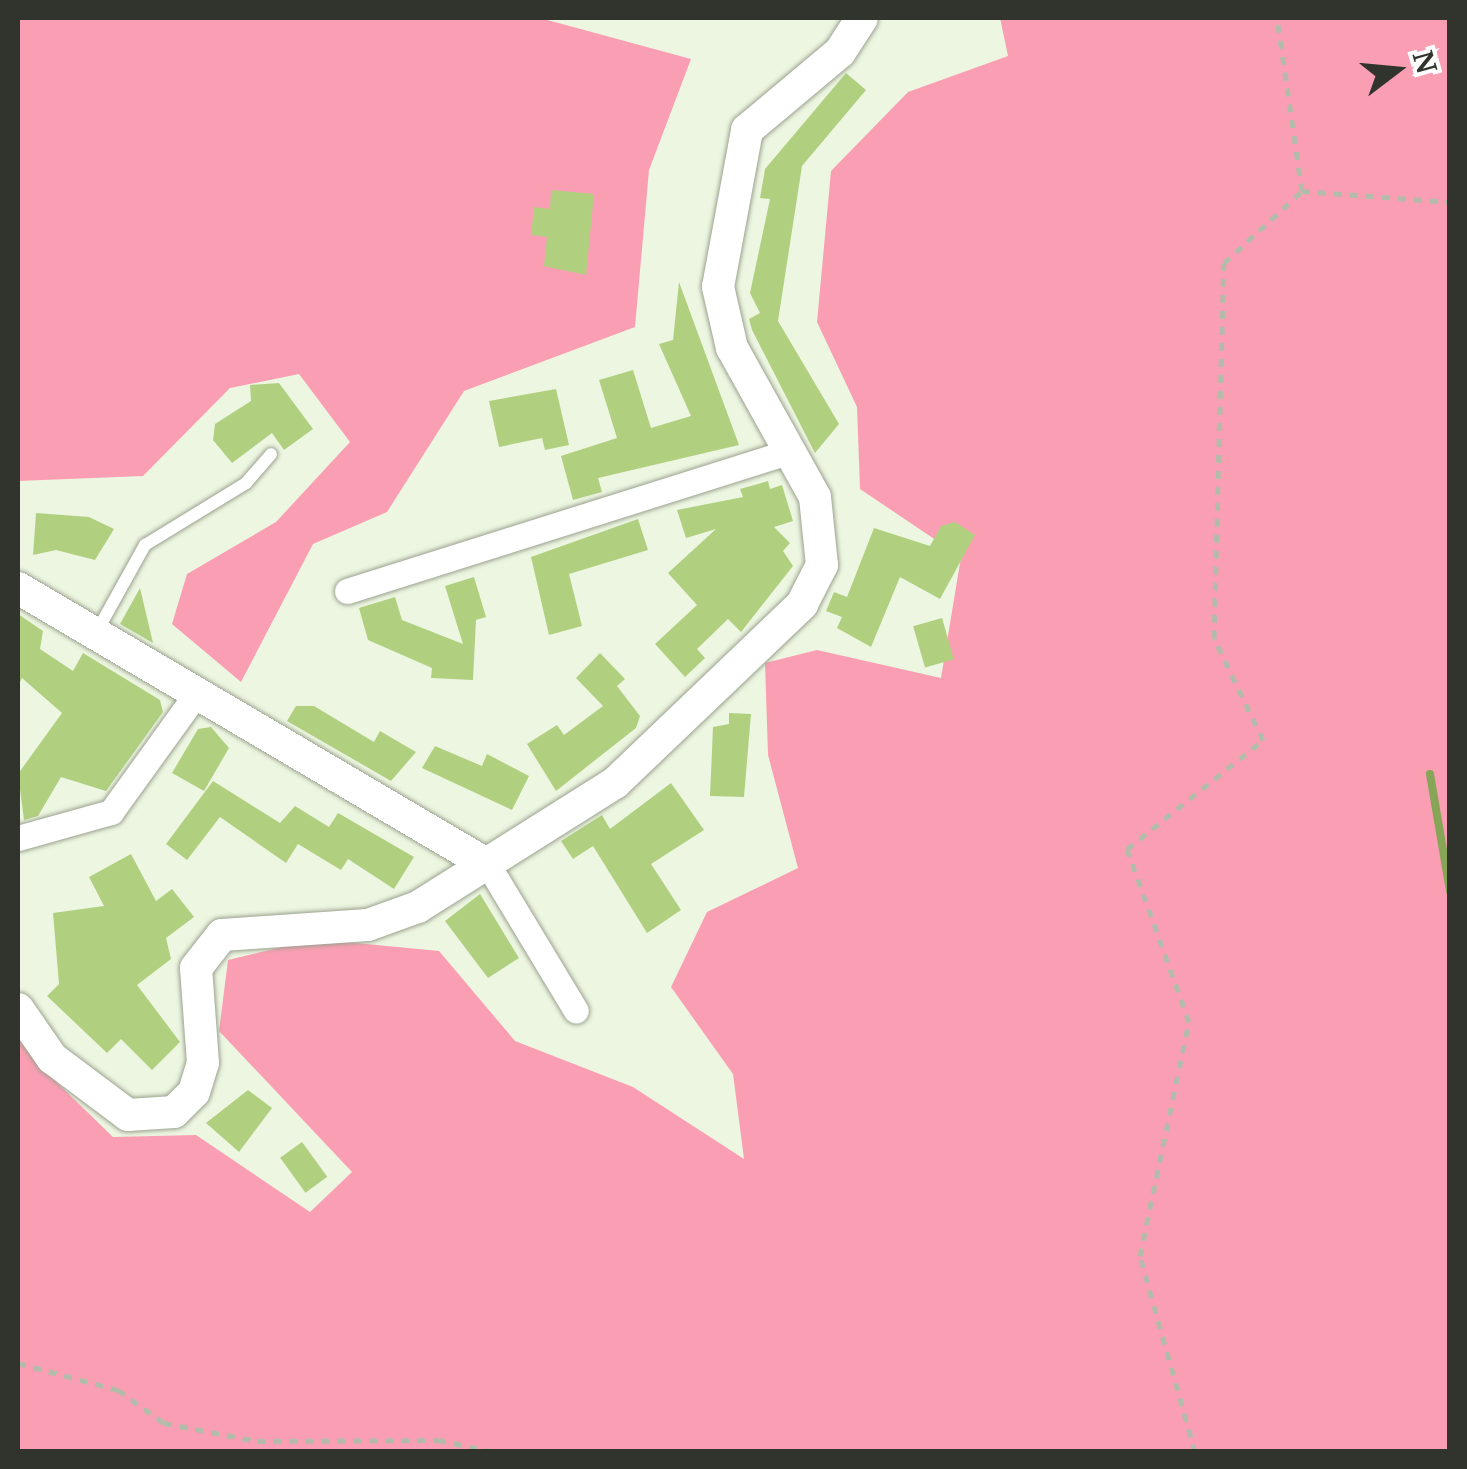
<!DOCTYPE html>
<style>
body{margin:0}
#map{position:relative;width:1467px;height:1469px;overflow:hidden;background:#edf6e1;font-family:"Noto Serif",serif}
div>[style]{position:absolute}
.forest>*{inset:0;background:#fa9fb3}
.stream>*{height:8px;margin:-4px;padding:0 4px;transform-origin:4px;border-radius:4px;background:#87a556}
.building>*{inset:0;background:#b0d080;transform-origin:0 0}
.path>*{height:5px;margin-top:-2.5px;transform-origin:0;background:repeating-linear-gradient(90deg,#b3bbaa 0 8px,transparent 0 16px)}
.roads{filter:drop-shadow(0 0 2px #9aa28f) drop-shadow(0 0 2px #9aa28f)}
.service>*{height:12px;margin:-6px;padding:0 6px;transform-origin:6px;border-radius:6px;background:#fff}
.minor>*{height:25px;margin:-12.5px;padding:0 12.5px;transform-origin:12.5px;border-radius:12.5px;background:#fff}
.tertiary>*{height:32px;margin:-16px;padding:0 16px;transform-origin:16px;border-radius:16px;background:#fff}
span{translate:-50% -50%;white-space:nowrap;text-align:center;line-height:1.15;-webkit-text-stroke:9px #fff;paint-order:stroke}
.frame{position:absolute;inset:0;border:20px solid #30342c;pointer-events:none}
.north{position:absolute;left:1347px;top:20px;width:100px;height:100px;-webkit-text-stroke:8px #fff;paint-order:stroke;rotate:74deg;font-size:28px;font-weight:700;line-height:40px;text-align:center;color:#30342c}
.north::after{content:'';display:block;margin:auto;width:35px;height:45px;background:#30342c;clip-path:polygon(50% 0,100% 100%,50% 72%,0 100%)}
</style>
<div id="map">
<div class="forest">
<div style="clip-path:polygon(18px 18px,540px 18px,691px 59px,649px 170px,635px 327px,464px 391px,387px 512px,313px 544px,241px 682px,172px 624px,187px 574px,276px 522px,350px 442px,299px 374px,230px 388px,143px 476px,18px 481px)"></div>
<div style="clip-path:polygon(1000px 18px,1449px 18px,1449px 1451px,18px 1451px,18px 1025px,43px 1069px,113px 1137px,196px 1135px,310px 1212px,352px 1172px,219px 1031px,228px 960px,314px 939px,439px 951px,515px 1041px,633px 1087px,744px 1159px,733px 1074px,671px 987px,707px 912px,798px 868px,768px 755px,765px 663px,817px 650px,941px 678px,961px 557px,860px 489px,857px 407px,817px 322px,831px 171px,908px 92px,1008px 56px)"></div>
</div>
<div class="stream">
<div style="left:1430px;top:774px;width:119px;rotate:80.3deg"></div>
</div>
<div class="building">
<div style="clip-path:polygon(846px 73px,866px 90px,802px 166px,778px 321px,839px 424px,815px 453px,752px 330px,749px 319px,760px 313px,750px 293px,770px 199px,760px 198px,765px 169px)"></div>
<div style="clip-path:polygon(551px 190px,594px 194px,586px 275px,544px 266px,547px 237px,531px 235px,534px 207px,550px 209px)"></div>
<div style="clip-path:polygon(679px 282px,739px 445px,598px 478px,602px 492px,573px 500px,561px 456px,617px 438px,599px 380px,633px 370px,651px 428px,691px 416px,659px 344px,673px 340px)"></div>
<div style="clip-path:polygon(279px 383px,313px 429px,284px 450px,272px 433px,232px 463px,213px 440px,215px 424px,251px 401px,250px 385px)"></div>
<div style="clip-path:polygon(556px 389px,569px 445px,545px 450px,542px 438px,499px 447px,489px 401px)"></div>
<div style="clip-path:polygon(768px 481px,770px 489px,782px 485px,793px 521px,774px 527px,790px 543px,783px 551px,793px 566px,741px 632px,728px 619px,697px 649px,705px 658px,685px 677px,655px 644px,697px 605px,668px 573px,716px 529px,686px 538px,677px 510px,743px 497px,740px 489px)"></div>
<div style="clip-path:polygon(36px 513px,89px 517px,114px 529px,95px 560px,56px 550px,33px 555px)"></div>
<div style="clip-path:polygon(638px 519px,648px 550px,569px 574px,582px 626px,549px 635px,531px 557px)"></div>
<div style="clip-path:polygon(955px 522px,975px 535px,940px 599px,900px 577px,871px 647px,837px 628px,842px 617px,826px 611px,834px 592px,847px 597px,874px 528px,930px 546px,941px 526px)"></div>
<div style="clip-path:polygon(474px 577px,486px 617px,476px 620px,473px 680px,431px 678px,432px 668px,368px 640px,359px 608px,395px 597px,402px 620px,463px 644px,445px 586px)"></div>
<div style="clip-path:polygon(140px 588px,153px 643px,120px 624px)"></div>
<div style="clip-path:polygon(18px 614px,43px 631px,40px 649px,73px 671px,83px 653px,160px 700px,163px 712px,106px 791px,61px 777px,38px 816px,24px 820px,18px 774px,62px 713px,22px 678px,18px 686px)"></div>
<div style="left:942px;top:618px;width:43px;height:30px;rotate:74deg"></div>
<div style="clip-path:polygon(600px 653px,625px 679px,617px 686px,640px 716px,636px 728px,556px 791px,527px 744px,557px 725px,564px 735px,603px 706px,576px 678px)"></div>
<div style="clip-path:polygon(296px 706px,314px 706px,374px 742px,380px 731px,416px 752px,391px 781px,287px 721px)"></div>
<div style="clip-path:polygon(729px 713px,751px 714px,744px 797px,710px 796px,713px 727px,729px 724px)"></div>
<div style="clip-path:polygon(211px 727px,229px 748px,204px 791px,172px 773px,198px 729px)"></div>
<div style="clip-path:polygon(435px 746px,482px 766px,487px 754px,529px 776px,512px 810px,422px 768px)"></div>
<div style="clip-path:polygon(213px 781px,280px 823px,295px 806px,329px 827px,338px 813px,414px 857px,394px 889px,348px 859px,341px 870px,298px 844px,286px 863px,220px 817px,187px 860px,166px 844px)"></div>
<div style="clip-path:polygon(671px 783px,704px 830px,651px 864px,681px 910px,647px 933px,593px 846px,573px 859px,561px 841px,602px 815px,610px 829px)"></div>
<div style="clip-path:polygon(131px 854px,156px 901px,172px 889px,194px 917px,166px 938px,171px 959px,137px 985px,180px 1042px,152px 1070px,121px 1039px,107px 1053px,47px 996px,59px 984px,53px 913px,104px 906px,89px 877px)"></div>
<div style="clip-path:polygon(480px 894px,519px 958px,488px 978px,445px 921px)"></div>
<div style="clip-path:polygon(248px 1090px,272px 1108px,239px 1152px,206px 1123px)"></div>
<div style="left:302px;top:1142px;width:43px;height:27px;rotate:54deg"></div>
</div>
<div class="path">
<div style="left:1302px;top:191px;width:148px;rotate:4.3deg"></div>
<div style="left:18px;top:1363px;width:104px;rotate:15.1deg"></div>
<div style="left:118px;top:1390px;width:57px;rotate:35.7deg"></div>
<div style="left:164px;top:1423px;width:95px;rotate:11deg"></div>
<div style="left:257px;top:1441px;width:181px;rotate:-0.3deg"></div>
<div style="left:438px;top:1440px;width:58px;rotate:11.9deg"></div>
<div style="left:1195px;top:1452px;width:204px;rotate:-105.7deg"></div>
<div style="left:1140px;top:1256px;width:239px;rotate:-78.2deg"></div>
<div style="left:1189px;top:1022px;width:184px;rotate:-109.7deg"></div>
<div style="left:1127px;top:849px;width:174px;rotate:-38.7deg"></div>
<div style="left:1263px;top:740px;width:113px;rotate:-115.7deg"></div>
<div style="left:1214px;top:638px;width:375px;rotate:-88.5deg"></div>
<div style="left:1224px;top:263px;width:106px;rotate:-42.7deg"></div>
<div style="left:1302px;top:191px;width:175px;rotate:-98.2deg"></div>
</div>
<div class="roads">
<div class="service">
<div style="left:96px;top:633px;width:101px;rotate:-60.9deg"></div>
<div style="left:145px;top:545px;width:119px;rotate:-31.5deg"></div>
<div style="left:246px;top:483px;width:38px;rotate:-49deg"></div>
</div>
<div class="minor">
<div style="left:347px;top:591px;width:466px;rotate:-17.5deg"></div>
<div style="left:18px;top:838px;width:97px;rotate:-15.6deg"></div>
<div style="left:111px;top:812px;width:145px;rotate:-54.2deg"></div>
<div style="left:488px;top:865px;width:170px;rotate:58.9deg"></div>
</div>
<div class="tertiary">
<div style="left:18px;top:588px;width:546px;rotate:30.51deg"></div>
<div style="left:18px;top:1009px;width:60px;rotate:55.2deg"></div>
<div style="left:52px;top:1058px;width:95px;rotate:36.9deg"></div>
<div style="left:128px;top:1115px;width:46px;rotate:-3.7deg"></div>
<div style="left:174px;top:1112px;width:28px;rotate:-45deg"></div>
<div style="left:194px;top:1092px;width:30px;rotate:-73deg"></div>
<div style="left:203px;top:1063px;width:95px;rotate:-94.2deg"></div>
<div style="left:196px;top:968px;width:42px;rotate:-51.8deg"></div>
<div style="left:222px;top:935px;width:146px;rotate:-3.9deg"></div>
<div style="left:368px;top:925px;width:53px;rotate:-19.8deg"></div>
<div style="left:418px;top:907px;width:233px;rotate:-32.2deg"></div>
<div style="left:615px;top:783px;width:259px;rotate:-43.7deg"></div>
<div style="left:802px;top:604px;width:44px;rotate:-62.9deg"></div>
<div style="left:822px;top:565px;width:68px;rotate:-95.9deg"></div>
<div style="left:815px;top:497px;width:171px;rotate:-119.1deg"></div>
<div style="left:732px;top:348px;width:63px;rotate:-102.9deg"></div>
<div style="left:718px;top:287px;width:160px;rotate:-79.5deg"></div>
<div style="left:747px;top:130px;width:121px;rotate:-40deg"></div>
<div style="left:840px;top:52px;width:40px;rotate:-57.1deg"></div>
</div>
</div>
<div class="frame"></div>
<div class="north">N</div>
</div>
